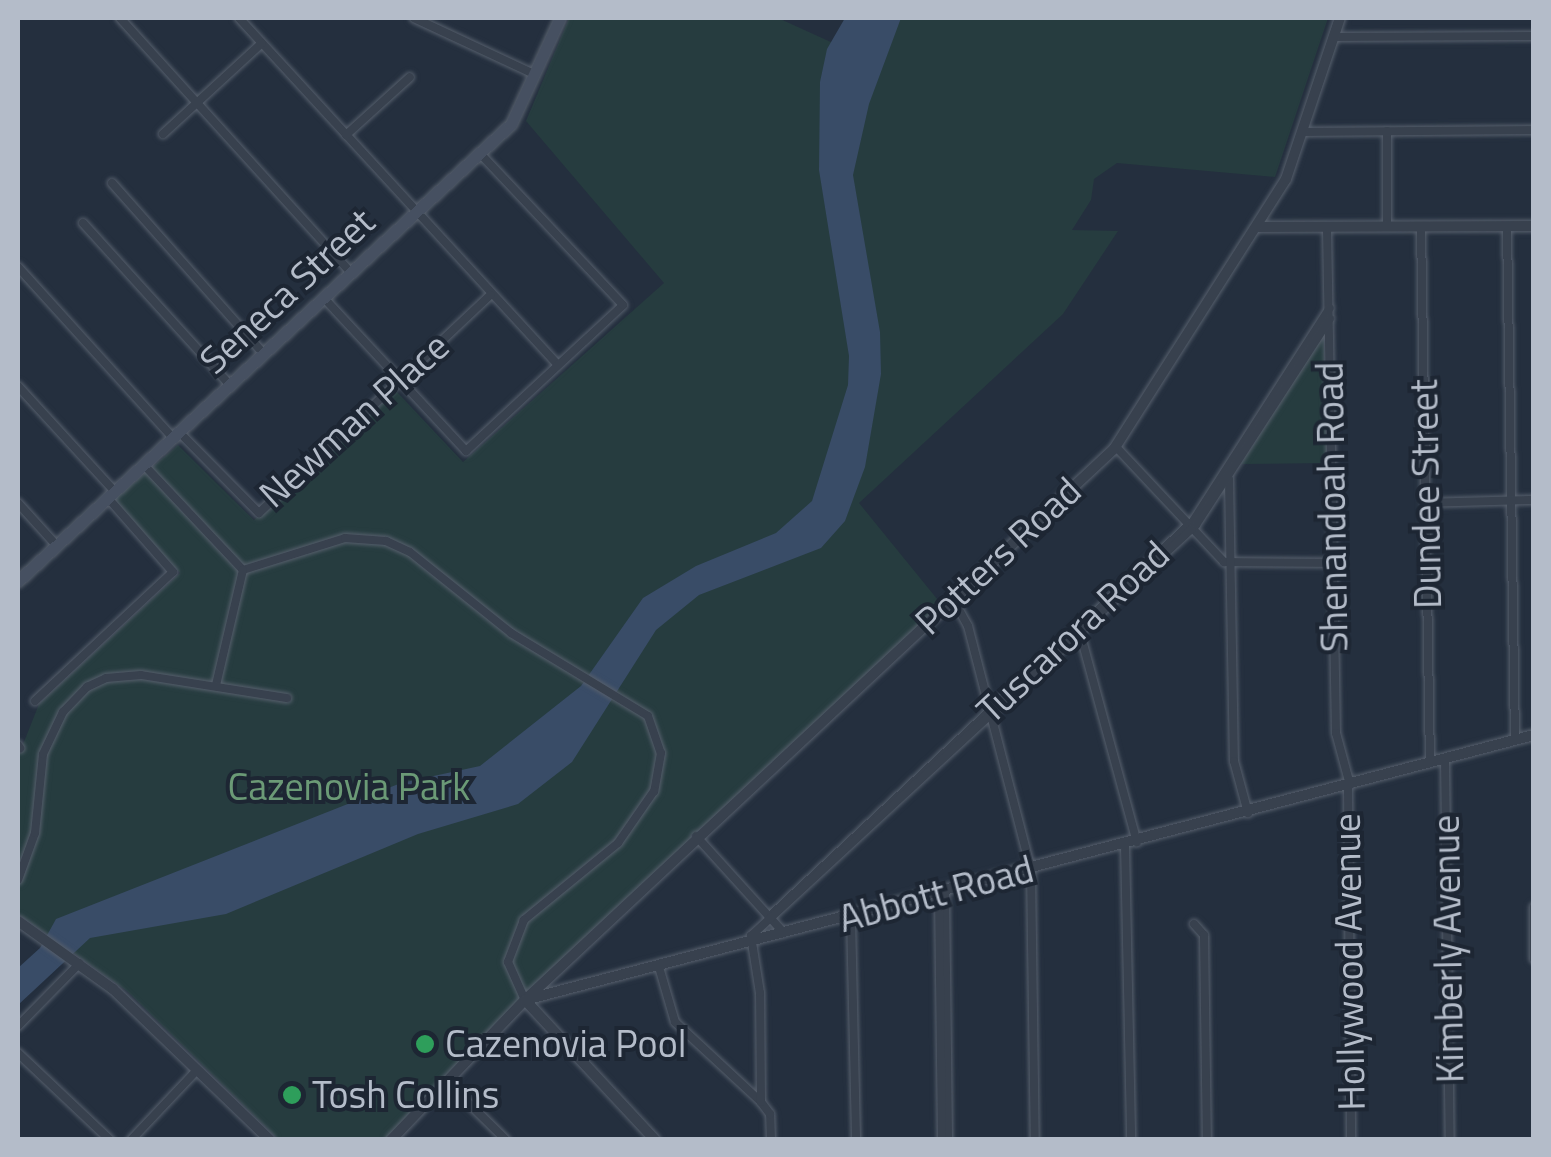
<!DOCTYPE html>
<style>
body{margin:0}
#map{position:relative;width:1551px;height:1157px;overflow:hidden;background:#242f3e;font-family:"Titillium Web",sans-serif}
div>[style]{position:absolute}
.green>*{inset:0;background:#263c3f}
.water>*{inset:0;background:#394c67}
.roads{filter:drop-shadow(0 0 2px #565f6c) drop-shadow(0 0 2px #565f6c)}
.minor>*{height:8px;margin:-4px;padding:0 4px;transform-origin:4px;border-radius:4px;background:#38414e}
.tertiary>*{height:10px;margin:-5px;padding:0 5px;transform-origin:5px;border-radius:5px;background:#38414e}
.secondary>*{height:11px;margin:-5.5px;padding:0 5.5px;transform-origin:5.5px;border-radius:5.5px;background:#465061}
.dots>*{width:28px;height:28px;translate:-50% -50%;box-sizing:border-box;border:5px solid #1d2633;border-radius:50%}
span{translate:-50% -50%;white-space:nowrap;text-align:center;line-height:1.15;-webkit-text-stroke:8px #1d2633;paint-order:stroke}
.street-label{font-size:38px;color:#b4bcc9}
.park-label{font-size:38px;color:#6b9a76}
.poi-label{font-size:38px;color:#b4bcc9}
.left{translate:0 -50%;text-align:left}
.frame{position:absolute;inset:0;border:20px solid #b4bcc9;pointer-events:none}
</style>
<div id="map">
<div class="green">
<div style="clip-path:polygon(569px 18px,778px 18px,844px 48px,890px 18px,1328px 18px,1275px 177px,1117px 163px,1094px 179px,1091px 200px,1072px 230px,1118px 231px,1063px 314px,859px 503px,942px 605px,514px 1005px,386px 1139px,278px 1139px,127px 991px,18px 914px,18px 757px,39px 704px,180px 573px,114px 500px,178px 445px,254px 520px,396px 391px,463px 462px,664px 283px,526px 121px)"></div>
<div style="clip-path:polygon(1324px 339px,1327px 463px,1241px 464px,1320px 340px)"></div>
</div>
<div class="water">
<div style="clip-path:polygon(845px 18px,901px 18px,869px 104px,853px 175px,880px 332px,881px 374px,865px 467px,845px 521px,821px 548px,699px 595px,656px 630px,572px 762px,518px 804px,418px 834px,226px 914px,90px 938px,18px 1005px,18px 968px,40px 948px,56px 919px,401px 783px,480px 766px,581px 686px,643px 598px,696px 566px,776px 533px,812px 501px,848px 385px,849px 356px,819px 170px,820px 82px,827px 49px)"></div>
</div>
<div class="roads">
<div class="minor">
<div style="left:120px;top:18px;width:344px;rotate:47.8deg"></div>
<div style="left:239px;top:18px;width:471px;rotate:47.4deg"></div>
<div style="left:414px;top:18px;width:132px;rotate:25deg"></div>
<div style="left:1334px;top:37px;width:200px;rotate:-0.3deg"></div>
<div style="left:1387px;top:131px;width:96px;rotate:90deg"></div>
<div style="left:1305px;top:132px;width:229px;rotate:-0.5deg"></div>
<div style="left:163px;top:134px;width:134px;rotate:-42.6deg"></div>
<div style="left:346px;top:135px;width:86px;rotate:-42.2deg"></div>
<div style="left:112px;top:183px;width:229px;rotate:48.4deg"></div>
<div style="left:83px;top:223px;width:219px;rotate:47.8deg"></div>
<div style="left:1507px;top:226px;width:514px;rotate:89.11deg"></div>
<div style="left:1421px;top:227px;width:535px;rotate:89.04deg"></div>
<div style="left:1327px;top:228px;width:505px;rotate:88.98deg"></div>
<div style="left:1336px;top:733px;width:54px;rotate:74.9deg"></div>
<div style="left:18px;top:267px;width:231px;rotate:47.8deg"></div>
<div style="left:324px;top:298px;width:209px;rotate:47.1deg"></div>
<div style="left:466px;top:451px;width:214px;rotate:-42.9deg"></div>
<div style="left:623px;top:305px;width:209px;rotate:-133.3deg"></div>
<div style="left:18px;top:386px;width:144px;rotate:47.5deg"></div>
<div style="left:179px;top:432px;width:114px;rotate:45.4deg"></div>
<div style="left:259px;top:513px;width:318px;rotate:-43.3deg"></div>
<div style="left:1116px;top:447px;width:158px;rotate:46.8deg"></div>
<div style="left:1224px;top:562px;width:109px;rotate:0.5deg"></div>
<div style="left:144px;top:465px;width:144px;rotate:46.7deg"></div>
<div style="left:1229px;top:479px;width:282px;rotate:89deg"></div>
<div style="left:1234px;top:761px;width:54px;rotate:74.9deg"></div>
<div style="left:18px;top:503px;width:58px;rotate:47.8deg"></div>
<div style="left:1426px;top:503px;width:108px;rotate:-1.6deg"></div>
<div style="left:243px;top:570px;width:107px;rotate:-17.4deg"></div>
<div style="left:345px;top:538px;width:41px;rotate:4.2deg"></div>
<div style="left:386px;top:541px;width:26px;rotate:25deg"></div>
<div style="left:410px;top:552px;width:129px;rotate:38.7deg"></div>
<div style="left:511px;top:633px;width:160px;rotate:31.2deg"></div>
<div style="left:648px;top:716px;width:39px;rotate:71deg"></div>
<div style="left:661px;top:753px;width:39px;rotate:100deg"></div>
<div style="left:654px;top:791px;width:63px;rotate:124.7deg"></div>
<div style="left:618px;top:843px;width:122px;rotate:140.7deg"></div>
<div style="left:524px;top:920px;width:45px;rotate:110.9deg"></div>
<div style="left:508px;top:962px;width:42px;rotate:65.9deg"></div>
<div style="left:953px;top:599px;width:31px;rotate:61deg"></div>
<div style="left:968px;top:626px;width:252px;rotate:75.5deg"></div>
<div style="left:1031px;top:870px;width:270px;rotate:89.2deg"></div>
<div style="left:1079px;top:629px;width:221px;rotate:74.8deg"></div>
<div style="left:216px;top:685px;width:118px;rotate:-76.8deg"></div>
<div style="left:35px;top:701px;width:189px;rotate:-43.1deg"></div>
<div style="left:173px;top:572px;width:98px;rotate:-131.3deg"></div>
<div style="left:18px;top:745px;width:4px;rotate:56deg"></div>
<div style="left:1445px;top:758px;width:382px;rotate:89.3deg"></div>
<div style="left:1348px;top:785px;width:355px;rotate:89.5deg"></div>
<div style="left:696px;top:836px;width:131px;rotate:47.8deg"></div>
<div style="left:1125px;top:845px;width:295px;rotate:88.8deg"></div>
<div style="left:18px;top:880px;width:50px;rotate:-70.1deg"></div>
<div style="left:35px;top:833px;width:79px;rotate:-84.2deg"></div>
<div style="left:43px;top:754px;width:47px;rotate:-64.5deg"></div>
<div style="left:63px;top:712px;width:35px;rotate:-46deg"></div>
<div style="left:87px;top:687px;width:21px;rotate:-25deg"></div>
<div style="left:106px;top:678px;width:35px;rotate:-5deg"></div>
<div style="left:141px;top:675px;width:148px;rotate:9deg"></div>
<div style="left:945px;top:892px;width:248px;rotate:89.3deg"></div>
<div style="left:939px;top:894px;width:246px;rotate:89.3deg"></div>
<div style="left:1534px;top:907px;width:52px;rotate:90deg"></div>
<div style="left:769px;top:917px;width:580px;rotate:-43.04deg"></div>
<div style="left:1193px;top:521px;width:253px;rotate:-57.3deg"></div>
<div style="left:851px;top:917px;width:223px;rotate:88.7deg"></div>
<div style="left:1194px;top:924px;width:15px;rotate:48deg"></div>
<div style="left:1204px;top:935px;width:205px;rotate:89.2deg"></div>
<div style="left:659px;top:967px;width:57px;rotate:73.8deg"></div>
<div style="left:675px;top:1022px;width:117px;rotate:42.9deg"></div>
<div style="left:18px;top:1026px;width:88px;rotate:-45.5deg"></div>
<div style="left:18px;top:1053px;width:127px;rotate:43.4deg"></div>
<div style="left:446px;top:1081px;width:84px;rotate:44.5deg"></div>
<div style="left:131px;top:1140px;width:96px;rotate:-46.7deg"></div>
<div style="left:771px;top:1140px;width:26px;rotate:-92deg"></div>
<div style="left:770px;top:1114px;width:15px;rotate:-127deg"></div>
<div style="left:761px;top:1102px;width:109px;rotate:-90.5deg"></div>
<div style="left:760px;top:993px;width:58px;rotate:-99deg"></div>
<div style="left:751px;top:936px;width:606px;rotate:-42.73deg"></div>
<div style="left:1196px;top:525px;width:246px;rotate:-57deg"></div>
</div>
<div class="tertiary">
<div style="left:1257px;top:227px;width:277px;rotate:-0.2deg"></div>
<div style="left:18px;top:921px;width:117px;rotate:35.6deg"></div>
<div style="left:113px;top:989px;width:218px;rotate:43.9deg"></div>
<div style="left:525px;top:1000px;width:807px;rotate:-43.09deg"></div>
<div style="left:1114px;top:449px;width:320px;rotate:-57.5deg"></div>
<div style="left:1286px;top:179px;width:170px;rotate:-71.5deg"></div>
<div style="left:525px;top:1000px;width:191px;rotate:47.1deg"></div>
<div style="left:391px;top:1140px;width:194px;rotate:-46.3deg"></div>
<div style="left:525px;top:1000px;width:1043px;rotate:-14.72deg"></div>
</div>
<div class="secondary">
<div style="left:18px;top:581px;width:672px;rotate:-42.83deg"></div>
<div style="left:511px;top:124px;width:117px;rotate:-65.2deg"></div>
</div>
</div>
<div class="dots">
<div style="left:425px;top:1044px;background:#2e9e5b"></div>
<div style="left:292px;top:1095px;background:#2e9e5b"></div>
</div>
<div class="street-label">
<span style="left:287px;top:291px;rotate:-43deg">Seneca Street</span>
<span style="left:354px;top:420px;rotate:-42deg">Newman Place</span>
<span style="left:1426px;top:494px;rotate:-91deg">Dundee Street</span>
<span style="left:1332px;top:507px;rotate:-91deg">Shenandoah Road</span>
<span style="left:998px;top:556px;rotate:-43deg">Potters Road</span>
<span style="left:1073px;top:632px;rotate:-43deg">Tuscarora Road</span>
<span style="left:936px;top:894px;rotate:-15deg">Abbott Road</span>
<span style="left:1448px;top:949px;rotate:-91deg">Kimberly Avenue</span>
<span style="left:1349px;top:962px;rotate:-91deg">Hollywood Avenue</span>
</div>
<div class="park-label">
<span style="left:349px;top:787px">Cazenovia Park</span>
</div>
<div class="poi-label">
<span class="left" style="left:445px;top:1044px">Cazenovia Pool</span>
<span class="left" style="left:312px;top:1095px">Tosh Collins</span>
</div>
<div class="frame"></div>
</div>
